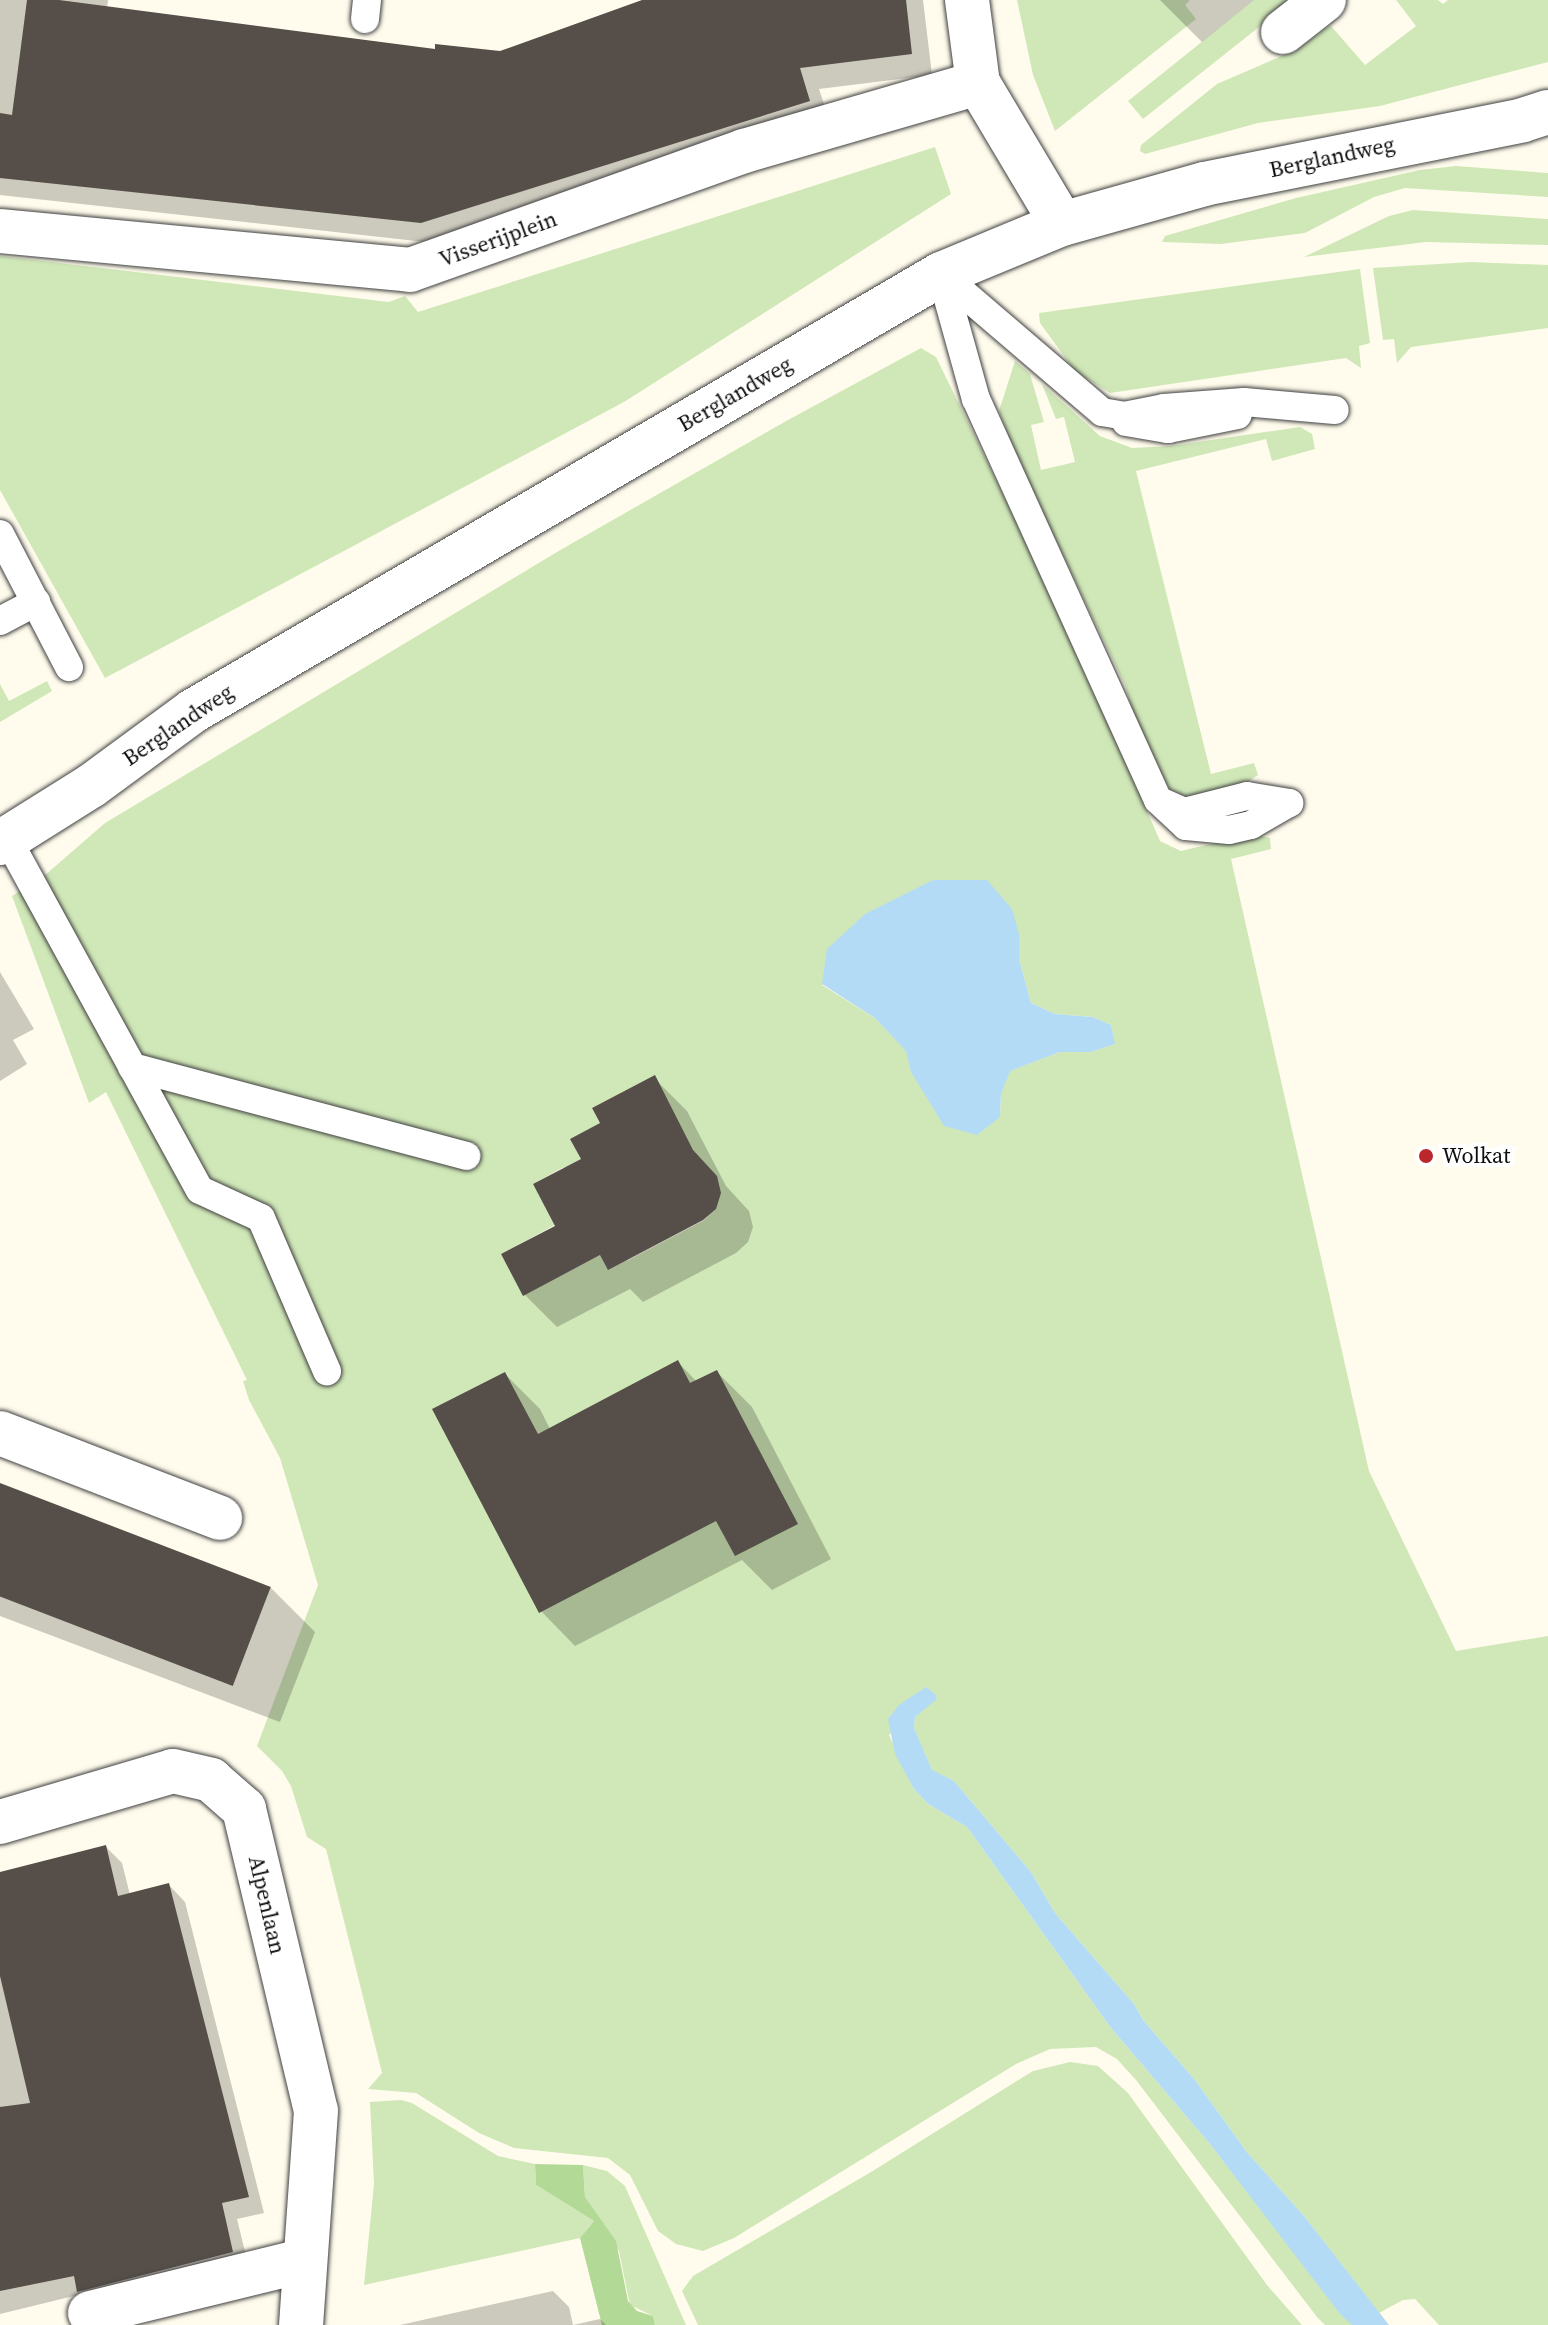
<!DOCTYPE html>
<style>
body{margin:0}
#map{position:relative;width:1548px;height:2325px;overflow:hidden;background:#fffced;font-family:"Source Serif 4",serif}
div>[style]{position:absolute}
.green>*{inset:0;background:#d0e8b8}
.forest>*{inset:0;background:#b3d997}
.water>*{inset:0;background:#b3dbf5}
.shadow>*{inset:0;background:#0003}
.building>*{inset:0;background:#554e49;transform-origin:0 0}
.roads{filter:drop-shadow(0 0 2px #404040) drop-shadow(0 0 2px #404040)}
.service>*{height:28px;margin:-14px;padding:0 14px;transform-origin:14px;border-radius:14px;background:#fff}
.minor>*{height:44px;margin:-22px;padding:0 22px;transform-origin:22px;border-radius:22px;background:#fff}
.dots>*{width:22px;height:22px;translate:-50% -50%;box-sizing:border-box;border:4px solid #fff;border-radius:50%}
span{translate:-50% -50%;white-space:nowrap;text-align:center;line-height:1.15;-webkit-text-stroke:8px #fff;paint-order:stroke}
.street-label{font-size:22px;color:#0d0d0d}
.poi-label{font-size:22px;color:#0d0d0d}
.left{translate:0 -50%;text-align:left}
</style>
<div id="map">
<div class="green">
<div style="clip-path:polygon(1017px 0,1190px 0,1185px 5px,1196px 19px,1055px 131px,1033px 75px)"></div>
<div style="clip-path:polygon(1254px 0,1293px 0,1143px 119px,1128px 101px)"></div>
<div style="clip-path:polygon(1396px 0,1438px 0,1443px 4px,1448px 0,1548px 0,1548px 62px,1380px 106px,1258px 123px,1145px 154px,1140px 151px,1141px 145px,1217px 84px,1298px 49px,1328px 27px,1331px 26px,1365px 65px,1416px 26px)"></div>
<div style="clip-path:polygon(935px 147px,951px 194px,624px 402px,105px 678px,0 490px,0 256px,389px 302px,405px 296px,418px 312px)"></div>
<div style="clip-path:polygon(1456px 166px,1548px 173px,1548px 197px,1405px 188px,1374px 197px,1305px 233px,1221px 244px,1162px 242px,1165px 236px,1296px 198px,1420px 170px)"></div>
<div style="clip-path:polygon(1413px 210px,1548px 219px,1548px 245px,1426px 242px,1304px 257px,1389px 216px)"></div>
<div style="clip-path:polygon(1471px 262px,1548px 265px,1548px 328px,1411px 347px,1397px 363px,1394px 339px,1383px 340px,1373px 268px)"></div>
<div style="clip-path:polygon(1360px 269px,1370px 343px,1359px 346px,1361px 368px,1346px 358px,1110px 393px,1075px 371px,1040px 323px,1039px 313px)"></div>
<div style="clip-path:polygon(evenodd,921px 348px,936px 357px,1065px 621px,1160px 841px,1181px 851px,1253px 834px,1270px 838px,1271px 849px,1231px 859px,1369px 1471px,1456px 1651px,1548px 1636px,1548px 2325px,1439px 2325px,1415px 2299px,1403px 2300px,1379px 2313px,1304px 2216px,1246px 2151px,1195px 2080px,1143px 2020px,1134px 2004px,1055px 1913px,1031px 1872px,954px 1781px,932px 1771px,914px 1728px,915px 1717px,935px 1693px,889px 1735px,914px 1789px,928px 1804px,967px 1827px,1111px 2028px,1210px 2144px,1352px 2325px,1325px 2325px,1317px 2317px,1136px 2080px,1117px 2059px,1096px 2047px,1050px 2049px,1016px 2064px,734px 2238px,703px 2251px,676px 2244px,658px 2231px,630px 2175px,608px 2158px,514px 2148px,479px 2133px,416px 2093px,368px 2089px,382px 2073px,326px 1849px,307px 1837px,291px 1786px,282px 1771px,257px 1746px,318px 1585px,280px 1458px,249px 1400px,243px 1381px,247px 1380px,106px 1092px,89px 1103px,12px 896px,39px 879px,46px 881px,44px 876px,105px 823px,562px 549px,788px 420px,921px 348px,933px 880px,1019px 934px,1019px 959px,1031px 1003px,1055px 1014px,1093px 1017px,1111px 1025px,1114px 1044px,1091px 1052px,1060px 1052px,1009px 1071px,1001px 1094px,1000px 1117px,911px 1072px,907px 1051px,875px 1018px,822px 985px,933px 880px,921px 348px,655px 1076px,689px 1158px,716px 1209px,703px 1221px,627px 1261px,618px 1246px,523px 1295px,501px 1254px,555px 1225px,533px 1184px,562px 1168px,584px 1165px,571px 1139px,600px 1123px,592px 1108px,655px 1076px)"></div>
<div style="clip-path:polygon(1015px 361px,1030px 374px,1044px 422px,1031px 425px,1041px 470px,1075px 462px,1064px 417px,1056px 419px,1042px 384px,1100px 436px,1132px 448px,1171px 446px,1300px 427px,1312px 434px,1315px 449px,1272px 461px,1266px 439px,1136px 471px,1211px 774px,1254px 763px,1258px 775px,1243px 785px,1199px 797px,1184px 796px,1171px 790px,1157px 773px,1141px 740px,1125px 685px,1020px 465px,999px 411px)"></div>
<div style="clip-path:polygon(47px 681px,52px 691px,0 722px,0 684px,9px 701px)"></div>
<div style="clip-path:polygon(1070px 2062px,1098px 2066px,1128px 2093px,1267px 2285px,1302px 2325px,698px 2325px,682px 2291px,693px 2276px,871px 2172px,1033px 2071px)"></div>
<div style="clip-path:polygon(401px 2100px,412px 2103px,498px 2156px,535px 2164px,536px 2185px,594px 2221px,580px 2238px,364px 2285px,374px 2184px,370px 2102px)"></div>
<div style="clip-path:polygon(583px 2165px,607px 2171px,625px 2186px,686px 2325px,655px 2325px,653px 2316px,630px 2305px,619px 2251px,585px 2197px)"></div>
</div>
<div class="forest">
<div style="clip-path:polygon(535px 2164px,583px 2165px,585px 2197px,616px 2241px,628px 2301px,637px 2311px,653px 2316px,655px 2325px,602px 2325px,580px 2238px,594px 2221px,536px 2185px)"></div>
</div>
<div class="water">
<div style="clip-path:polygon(933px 880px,987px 880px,1012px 909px,1019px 934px,1019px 959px,1031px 1003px,1055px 1014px,1093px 1017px,1111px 1025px,1115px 1044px,1091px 1052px,1060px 1052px,1010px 1071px,1001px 1094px,1000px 1117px,977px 1135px,944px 1126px,911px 1072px,906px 1051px,875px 1018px,822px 984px,827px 949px,865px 914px)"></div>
<div style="clip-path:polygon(926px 1687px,935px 1694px,937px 1699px,915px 1717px,914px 1728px,932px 1770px,954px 1781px,1031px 1872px,1055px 1913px,1134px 2004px,1143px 2020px,1195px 2080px,1246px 2151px,1304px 2216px,1389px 2325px,1352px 2325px,1340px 2314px,1210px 2144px,1111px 2028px,967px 1827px,928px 1804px,914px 1789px,895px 1754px,888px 1719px,899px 1705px)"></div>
</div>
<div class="shadow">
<div style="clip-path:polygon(0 0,108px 0,107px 8px,437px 52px,500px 53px,649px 0,923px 0,932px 75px,819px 89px,830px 122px,443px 244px,0 195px)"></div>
<div style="clip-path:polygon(1160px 0,1254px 0,1202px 42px)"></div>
<div style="clip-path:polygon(0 972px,34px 1029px,13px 1040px,27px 1064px,0 1081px)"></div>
<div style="clip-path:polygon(654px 1078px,687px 1111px,726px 1186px,749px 1211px,753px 1227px,748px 1242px,736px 1253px,643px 1302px,630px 1289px,557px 1327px,524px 1294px,603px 1124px)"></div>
<div style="clip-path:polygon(678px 1362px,697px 1382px,717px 1372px,752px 1407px,831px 1559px,772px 1590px,742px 1560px,575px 1646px,541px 1611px,505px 1374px,540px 1409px,550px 1429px)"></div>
<div style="clip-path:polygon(0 1484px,270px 1587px,315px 1632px,280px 1722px,0 1616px)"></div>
<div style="clip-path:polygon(106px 1847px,122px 1863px,130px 1895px,169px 1885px,185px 1902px,264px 2213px,237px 2219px,249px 2268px,82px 2294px,0 2314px,0 1873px)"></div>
<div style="clip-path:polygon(553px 2291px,569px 2307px,573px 2325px,400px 2325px)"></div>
<div style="clip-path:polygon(600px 2319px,606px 2325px,573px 2325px)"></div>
</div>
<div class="building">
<div style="clip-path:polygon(27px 0,59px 0,435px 49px,435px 44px,500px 51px,642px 0,906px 0,912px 54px,800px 68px,810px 101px,421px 223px,0 178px,0 113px,12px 115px)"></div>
<div style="clip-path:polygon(655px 1075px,693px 1150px,717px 1176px,721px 1193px,716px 1209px,703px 1220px,608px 1270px,600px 1255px,523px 1296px,501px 1254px,555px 1226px,533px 1184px,581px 1159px,570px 1139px,600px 1123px,592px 1108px)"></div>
<div style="clip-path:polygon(678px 1360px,690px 1383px,717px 1370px,798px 1524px,735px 1556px,716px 1521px,539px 1613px,432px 1409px,505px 1372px,538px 1434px)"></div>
<div style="left:0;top:1483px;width:290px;height:106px;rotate:21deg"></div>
<div style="clip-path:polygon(106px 1845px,118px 1896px,169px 1883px,249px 2197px,222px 2203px,233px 2252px,77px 2292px,74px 2276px,0 2291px,0 2107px,30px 2103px,0 1976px,0 1872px)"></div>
</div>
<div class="roads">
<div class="service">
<div style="left:365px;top:19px;width:19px;rotate:-84deg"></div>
<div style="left:941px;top:274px;width:130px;rotate:74.4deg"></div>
<div style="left:976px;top:399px;width:440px;rotate:65.6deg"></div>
<div style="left:1158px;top:800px;width:38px;rotate:43deg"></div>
<div style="left:1186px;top:826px;width:43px;rotate:5.3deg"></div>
<div style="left:1229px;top:830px;width:23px;rotate:-13deg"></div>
<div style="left:1251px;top:825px;width:44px;rotate:-30.1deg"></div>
<div style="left:941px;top:274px;width:212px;rotate:40.6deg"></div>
<div style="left:1102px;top:412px;width:22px;rotate:10deg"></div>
<div style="left:1124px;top:416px;width:41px;rotate:-11.3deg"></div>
<div style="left:1164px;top:408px;width:80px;rotate:-4.3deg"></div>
<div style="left:1244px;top:402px;width:91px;rotate:5deg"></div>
<div style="left:1126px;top:422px;width:43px;rotate:9.5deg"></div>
<div style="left:1168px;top:429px;width:71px;rotate:-11.3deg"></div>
<div style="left:0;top:534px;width:150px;rotate:62.6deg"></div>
<div style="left:0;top:621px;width:41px;rotate:-27.8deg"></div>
<div style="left:1162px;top:802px;width:24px;rotate:24deg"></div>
<div style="left:1184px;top:812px;width:65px;rotate:-14.3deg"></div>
<div style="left:1247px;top:796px;width:43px;rotate:9.5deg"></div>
<div style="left:7px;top:838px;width:401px;rotate:61.3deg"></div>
<div style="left:200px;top:1190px;width:67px;rotate:24.7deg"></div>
<div style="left:261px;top:1218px;width:167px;rotate:66.7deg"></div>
<div style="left:132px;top:1067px;width:346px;rotate:14.9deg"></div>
</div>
<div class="minor">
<div style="left:967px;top:0;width:84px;rotate:82.5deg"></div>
<div style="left:978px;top:83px;width:164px;rotate:59.2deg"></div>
<div style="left:1283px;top:32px;width:52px;rotate:-38deg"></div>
<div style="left:0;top:231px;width:412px;rotate:5.4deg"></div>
<div style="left:410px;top:270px;width:355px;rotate:-19.6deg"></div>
<div style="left:744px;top:151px;width:244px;rotate:-16.2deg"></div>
<div style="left:0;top:843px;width:107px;rotate:-32.1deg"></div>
<div style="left:91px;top:786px;width:127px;rotate:-36.3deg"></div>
<div style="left:193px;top:711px;width:866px;rotate:-30.29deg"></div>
<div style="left:941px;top:274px;width:131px;rotate:-22.5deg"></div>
<div style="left:1062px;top:224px;width:148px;rotate:-15.7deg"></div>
<div style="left:1204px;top:184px;width:325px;rotate:-11.3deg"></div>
<div style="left:1523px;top:120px;width:26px;rotate:-18deg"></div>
<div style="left:0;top:1433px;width:236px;rotate:21.1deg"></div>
<div style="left:0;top:1822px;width:180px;rotate:-16.4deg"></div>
<div style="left:173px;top:1771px;width:39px;rotate:13deg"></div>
<div style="left:211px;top:1780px;width:44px;rotate:41.3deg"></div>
<div style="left:244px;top:1809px;width:310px;rotate:76.6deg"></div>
<div style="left:316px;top:2111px;width:215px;rotate:94deg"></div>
<div style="left:90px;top:2313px;width:221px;rotate:-13.8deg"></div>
</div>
</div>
<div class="dots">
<div style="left:1426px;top:1156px;background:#bb272b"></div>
</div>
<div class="street-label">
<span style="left:1332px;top:157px;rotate:-12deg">Berglandweg</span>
<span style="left:498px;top:239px;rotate:-20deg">Visserijplein</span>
<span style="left:735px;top:394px;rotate:-30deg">Berglandweg</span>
<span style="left:178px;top:725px;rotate:-34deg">Berglandweg</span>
<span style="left:267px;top:1905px;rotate:77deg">Alpenlaan</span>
</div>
<div class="poi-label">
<span class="left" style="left:1442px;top:1156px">Wolkat</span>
</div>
</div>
